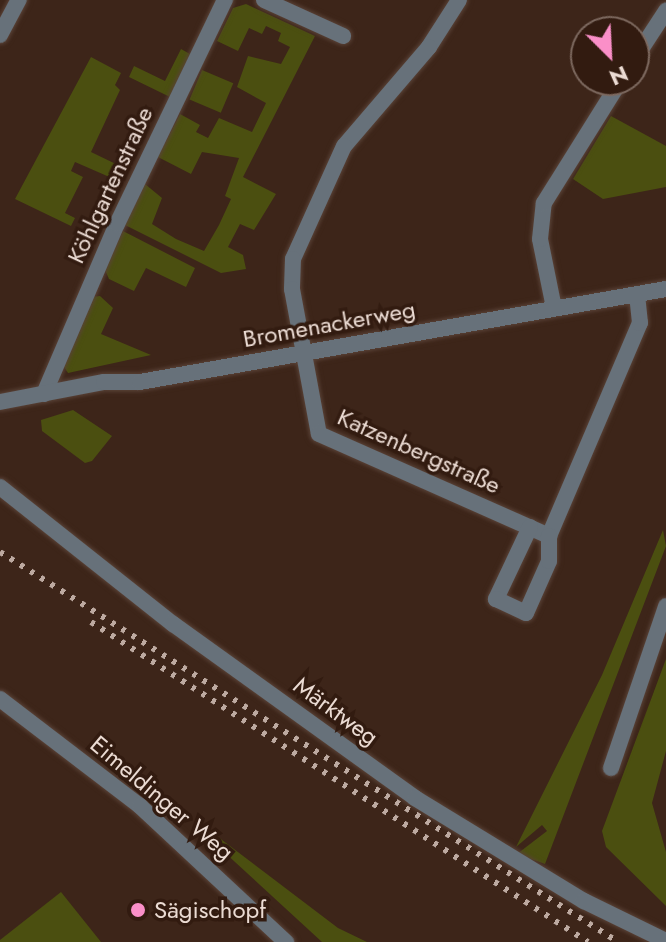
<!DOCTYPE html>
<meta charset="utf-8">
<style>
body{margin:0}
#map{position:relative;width:666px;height:942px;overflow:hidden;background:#3d2519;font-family:Jost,sans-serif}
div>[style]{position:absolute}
.green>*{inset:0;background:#4b4f10;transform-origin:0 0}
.roads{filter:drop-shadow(0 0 2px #594237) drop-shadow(0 0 2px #594237)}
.street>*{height:16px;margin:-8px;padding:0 8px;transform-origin:8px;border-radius:8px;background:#67717a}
.rail>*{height:6px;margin-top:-3px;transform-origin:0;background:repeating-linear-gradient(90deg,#bdaaa1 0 4px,transparent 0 12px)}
.dots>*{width:22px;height:22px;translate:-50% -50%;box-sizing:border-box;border:4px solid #321b10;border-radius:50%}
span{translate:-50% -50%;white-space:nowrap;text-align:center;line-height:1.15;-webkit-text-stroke:7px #321b10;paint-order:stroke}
.street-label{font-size:24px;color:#ebdbd3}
.poi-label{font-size:24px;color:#ebdbd3}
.left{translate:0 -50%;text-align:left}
.north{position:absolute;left:570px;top:16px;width:80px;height:80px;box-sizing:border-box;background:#321b10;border:2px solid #7c685e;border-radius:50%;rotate:156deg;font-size:22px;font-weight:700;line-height:32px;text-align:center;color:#ebdbd3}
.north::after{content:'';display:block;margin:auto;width:28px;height:36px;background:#fa8fc8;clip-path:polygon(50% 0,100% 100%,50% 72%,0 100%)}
</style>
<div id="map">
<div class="green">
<div style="clip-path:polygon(246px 4px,315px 36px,243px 177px,276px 194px,254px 230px,240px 224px,228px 247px,243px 255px,246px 269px,221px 273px,125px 225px,145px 184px,162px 198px,152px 224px,176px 239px,204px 251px,219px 225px,231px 199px,225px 196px,239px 158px,202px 152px,191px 174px,158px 157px,180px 114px,200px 125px,196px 132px,208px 138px,219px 118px,252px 132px,266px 103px,237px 87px,248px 56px,281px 64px,290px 47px,278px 41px,281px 33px,266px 26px,262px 34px,249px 28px,238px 51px,217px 41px,233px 8px)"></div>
<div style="clip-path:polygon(181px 49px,190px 54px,170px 97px,129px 77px,134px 66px,165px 81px)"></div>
<div style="clip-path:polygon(91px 57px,121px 73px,115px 85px,120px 90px,91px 152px,120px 166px,114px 179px,75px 162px,71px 171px,83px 177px,65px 213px,75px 218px,71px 226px,15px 199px)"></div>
<div style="left:202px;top:70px;width:34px;height:32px;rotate:23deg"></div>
<div style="clip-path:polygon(611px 116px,666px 146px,666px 187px,603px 199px,573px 179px)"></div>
<div style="clip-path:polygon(123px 231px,195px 268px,186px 287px,146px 268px,134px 291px,109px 279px,105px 270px)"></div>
<div style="clip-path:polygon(100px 296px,113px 308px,101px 334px,151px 355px,68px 373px,62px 364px,92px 297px)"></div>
<div style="clip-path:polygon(73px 410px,112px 436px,92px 461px,85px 463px,42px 431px,41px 420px)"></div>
<div style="clip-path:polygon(663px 530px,666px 546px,545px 864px,517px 854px,547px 831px,542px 825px,516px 847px,602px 675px)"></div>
<div style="clip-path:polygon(666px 659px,666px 751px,652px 803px,666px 852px,666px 906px,606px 847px,602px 831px)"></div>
<div style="clip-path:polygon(201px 824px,338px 928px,367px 942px,322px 942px,199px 829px)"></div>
<div style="clip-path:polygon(61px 892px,101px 942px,0 942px,0 940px)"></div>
</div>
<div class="roads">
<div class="street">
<div style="left:264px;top:0;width:87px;rotate:24.5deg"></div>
<div style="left:459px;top:0;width:56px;rotate:122.6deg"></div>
<div style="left:429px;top:47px;width:130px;rotate:130.6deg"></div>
<div style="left:344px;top:146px;width:124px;rotate:114.3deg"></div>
<div style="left:293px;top:259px;width:30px;rotate:92deg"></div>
<div style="left:292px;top:289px;width:147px;rotate:79.5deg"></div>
<div style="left:319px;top:434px;width:252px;rotate:23.9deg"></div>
<div style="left:549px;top:536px;width:232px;rotate:-66.9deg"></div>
<div style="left:640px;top:323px;width:29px;rotate:-96deg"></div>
<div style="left:0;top:35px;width:40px;rotate:-62deg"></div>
<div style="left:634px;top:60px;width:59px;rotate:-56.9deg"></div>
<div style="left:554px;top:308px;width:70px;rotate:-101.5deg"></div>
<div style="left:540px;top:239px;width:36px;rotate:-84deg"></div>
<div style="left:544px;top:203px;width:145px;rotate:-58deg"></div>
<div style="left:44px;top:394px;width:185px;rotate:-66.8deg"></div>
<div style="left:117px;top:224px;width:249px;rotate:-64.3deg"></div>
<div style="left:0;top:402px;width:106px;rotate:-10.9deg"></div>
<div style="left:104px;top:382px;width:36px"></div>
<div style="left:140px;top:382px;width:534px;rotate:-10.03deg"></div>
<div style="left:0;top:487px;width:221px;rotate:38.4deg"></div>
<div style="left:173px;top:624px;width:298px;rotate:35.7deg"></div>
<div style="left:415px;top:798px;width:198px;rotate:31.4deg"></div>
<div style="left:584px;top:901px;width:91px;rotate:26deg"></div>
<div style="left:530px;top:527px;width:80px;rotate:115.3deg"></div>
<div style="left:496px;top:599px;width:33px;rotate:25deg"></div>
<div style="left:526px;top:613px;width:57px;rotate:-66.1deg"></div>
<div style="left:549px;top:561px;width:25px;rotate:-90deg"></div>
<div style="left:0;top:699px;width:176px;rotate:37.4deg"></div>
<div style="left:140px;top:806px;width:200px;rotate:43deg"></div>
<div style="left:611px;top:768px;width:171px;rotate:-71.2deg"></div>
</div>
</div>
<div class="rail">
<div style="left:0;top:552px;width:731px;rotate:32.25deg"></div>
<div style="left:91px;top:622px;width:591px;rotate:32.78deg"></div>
</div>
<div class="dots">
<div style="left:138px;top:910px;background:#fa8fc8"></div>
</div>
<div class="street-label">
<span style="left:110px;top:185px;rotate:-65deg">Köhlgartenstraße</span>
<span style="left:329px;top:324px;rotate:-10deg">Bromenackerweg</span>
<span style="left:419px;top:451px;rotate:24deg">Katzenbergstraße</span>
<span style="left:336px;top:711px;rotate:36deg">Märktweg</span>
<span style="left:162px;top:798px;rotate:40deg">Eimeldinger Weg</span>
</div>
<div class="poi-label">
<span class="left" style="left:154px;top:910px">Sägischopf</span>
</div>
<div class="north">N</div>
</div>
